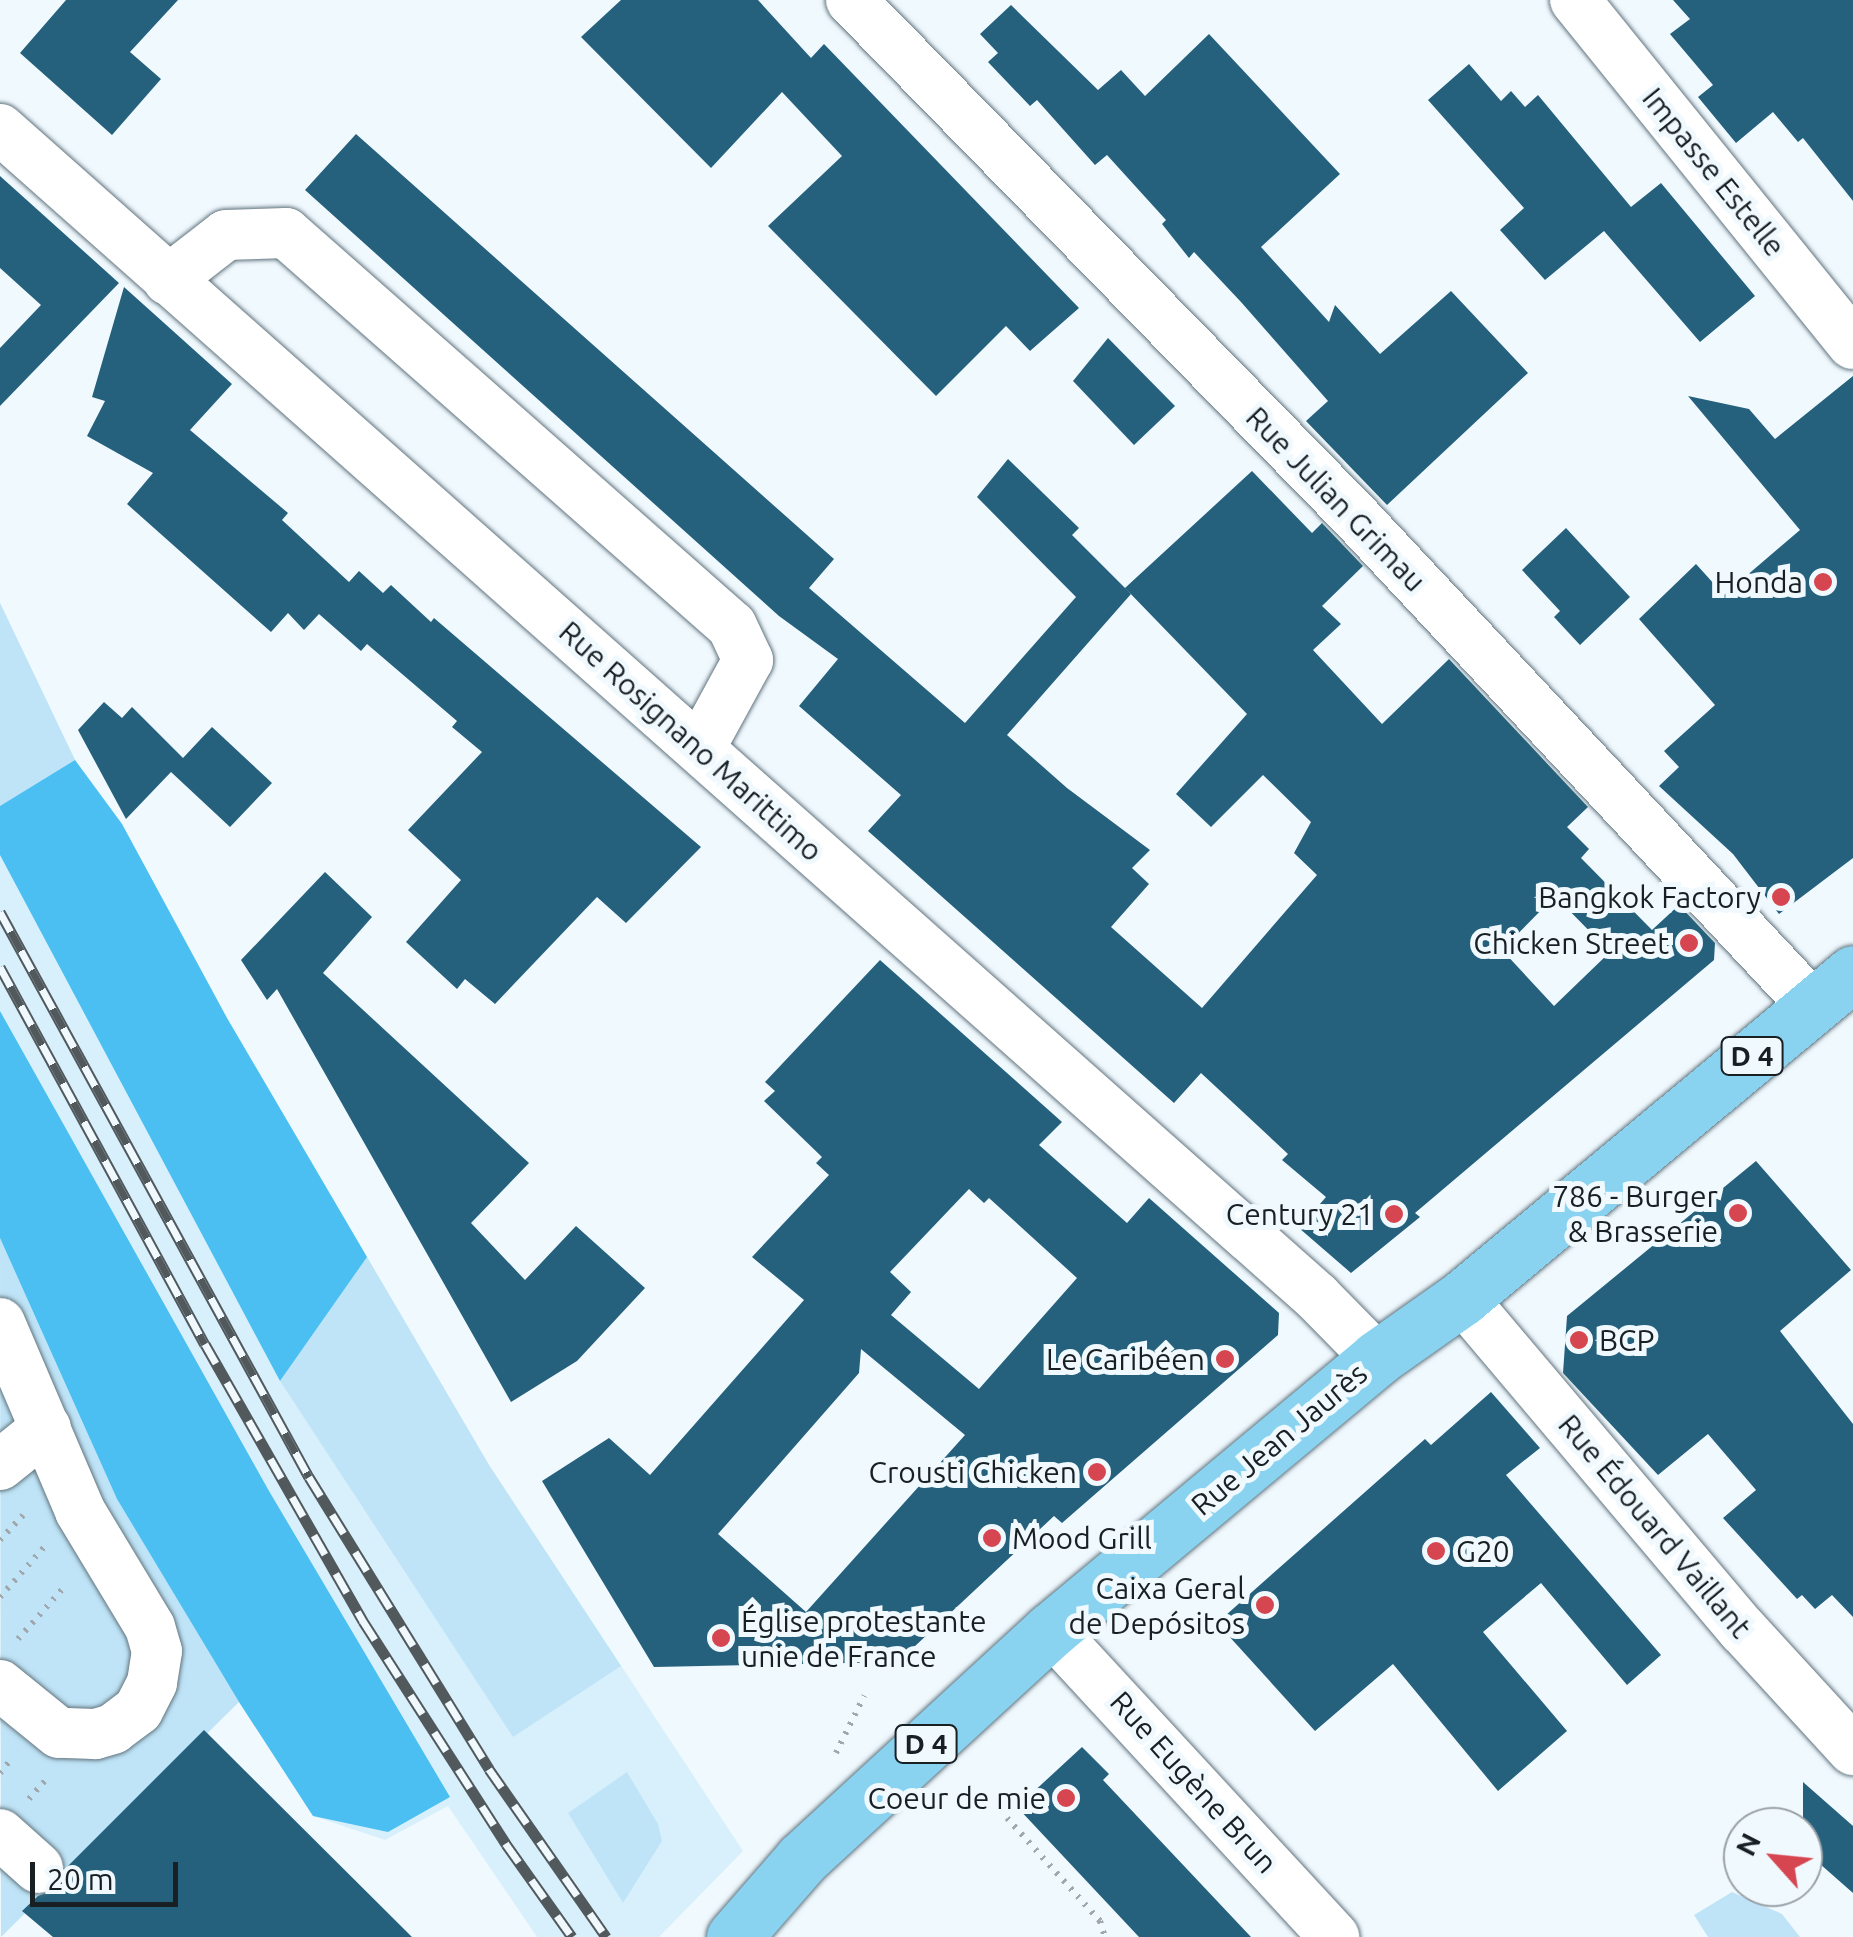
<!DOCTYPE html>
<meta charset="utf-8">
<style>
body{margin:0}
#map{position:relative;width:1853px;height:1937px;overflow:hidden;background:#f0f9fe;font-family:Ubuntu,sans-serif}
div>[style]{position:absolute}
.built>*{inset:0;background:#d8f0fc}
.green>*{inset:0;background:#bfe4f7}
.forest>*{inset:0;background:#4bbff1}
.building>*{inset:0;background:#25617c}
.path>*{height:6px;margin-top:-3px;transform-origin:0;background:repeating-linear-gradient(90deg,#a0a8ad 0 2.5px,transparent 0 10.5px)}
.roads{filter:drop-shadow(0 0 2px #61747e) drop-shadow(0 0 2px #61747e)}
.minor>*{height:50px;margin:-25px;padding:0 25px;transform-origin:25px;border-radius:25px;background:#fff}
.major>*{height:55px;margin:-27.5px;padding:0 27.5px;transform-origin:27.5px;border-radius:27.5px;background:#89d3f1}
.rail>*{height:11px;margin-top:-5.5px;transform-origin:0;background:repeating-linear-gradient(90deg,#f0f9fe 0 22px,#51595d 0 44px);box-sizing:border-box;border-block:2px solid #51595d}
.dots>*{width:28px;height:28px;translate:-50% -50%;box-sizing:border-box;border:5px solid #f0f9fe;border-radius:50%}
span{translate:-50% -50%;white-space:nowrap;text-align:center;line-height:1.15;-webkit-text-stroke:10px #f0f9fe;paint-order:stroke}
.shield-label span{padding:2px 8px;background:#f0f9fe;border:2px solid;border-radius:8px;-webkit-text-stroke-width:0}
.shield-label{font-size:28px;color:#182024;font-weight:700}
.street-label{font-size:30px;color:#182024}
.poi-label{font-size:30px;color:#182024}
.right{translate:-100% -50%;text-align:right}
.left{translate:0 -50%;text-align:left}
.north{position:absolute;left:1723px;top:1807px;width:100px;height:100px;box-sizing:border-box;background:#f0f9fe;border:2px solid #9aa2a7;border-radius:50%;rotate:297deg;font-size:28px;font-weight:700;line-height:40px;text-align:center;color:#182024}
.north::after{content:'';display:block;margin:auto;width:35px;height:45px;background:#d64651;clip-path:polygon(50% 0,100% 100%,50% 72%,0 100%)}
.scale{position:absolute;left:30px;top:1862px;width:148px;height:45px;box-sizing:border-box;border:5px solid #182024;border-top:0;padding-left:12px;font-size:30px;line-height:35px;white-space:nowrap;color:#182024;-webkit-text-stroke:8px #f0f9fe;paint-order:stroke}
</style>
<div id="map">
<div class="built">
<div style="clip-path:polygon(0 603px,75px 760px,122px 824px,227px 1018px,489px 1465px,743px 1851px,659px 1937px,537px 1937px,448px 1806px,385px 1840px,313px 1816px,239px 1702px,117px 1499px,0 1238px)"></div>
</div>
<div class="green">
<div style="clip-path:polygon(0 603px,75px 760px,0 806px)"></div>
<div style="clip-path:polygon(0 1238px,117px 1499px,239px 1702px,1px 1937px)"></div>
<div style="clip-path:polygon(367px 1257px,489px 1465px,621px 1666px,513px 1737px,280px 1381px)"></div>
<div style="clip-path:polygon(627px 1772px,658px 1824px,662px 1841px,623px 1903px,568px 1813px)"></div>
<div style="clip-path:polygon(1732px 1892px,1782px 1914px,1800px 1937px,1708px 1937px,1694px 1915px)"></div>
</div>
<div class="forest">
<div style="clip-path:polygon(75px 760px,122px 824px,227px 1018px,367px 1257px,280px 1381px,0 855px,0 806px)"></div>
<div style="clip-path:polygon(0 1011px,269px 1491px,450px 1797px,388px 1832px,313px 1816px,239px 1702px,117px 1499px,0 1238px)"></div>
</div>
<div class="building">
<div style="clip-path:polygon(66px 0,178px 0,130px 52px,161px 79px,112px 135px,20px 53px)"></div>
<div style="clip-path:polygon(621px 0,758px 0,811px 58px,824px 44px,1079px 308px,1030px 351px,1006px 326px,936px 396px,768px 226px,842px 156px,782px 92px,711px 168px,581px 37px)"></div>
<div style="clip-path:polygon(1673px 0,1853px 0,1853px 201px,1803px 138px,1798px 142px,1773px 112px,1736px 143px,1698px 97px,1713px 85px,1670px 34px,1690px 19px)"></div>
<div style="clip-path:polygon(1011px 5px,1098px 90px,1121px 70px,1145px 96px,1209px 34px,1340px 174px,1261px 247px,1329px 322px,1335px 305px,1380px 354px,1451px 291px,1528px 373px,1387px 505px,1306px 421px,1328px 401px,1241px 302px,1194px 252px,1189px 258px,1162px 224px,1166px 220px,1107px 155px,1095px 165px,1037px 100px,1030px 106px,988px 62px,998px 53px,980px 34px)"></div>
<div style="clip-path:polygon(1469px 64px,1501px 101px,1511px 91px,1525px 107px,1538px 95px,1631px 207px,1661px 183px,1755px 296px,1700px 342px,1604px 231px,1545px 280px,1500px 230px,1524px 208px,1428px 100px)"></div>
<div style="clip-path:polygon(evenodd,356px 134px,834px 559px,809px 588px,965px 723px,1076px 597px,977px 497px,1008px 459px,1079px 528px,1072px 535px,1131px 594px,1007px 735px,1067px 788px,1150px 850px,1132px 868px,1149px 884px,1111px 927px,1202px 1008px,1317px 875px,1294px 853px,1311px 822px,1263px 775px,1211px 827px,1176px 794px,1247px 714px,1125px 588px,1252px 471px,1312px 533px,1322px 523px,1363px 566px,1322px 606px,1341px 624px,1313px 650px,1382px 724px,1449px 659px,1588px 807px,1567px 827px,1589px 849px,1581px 858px,1652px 930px,1679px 905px,1715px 943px,1714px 960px,1415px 1213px,1420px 1217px,1351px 1273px,1299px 1228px,1326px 1197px,1282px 1160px,1288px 1154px,1201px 1073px,1174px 1103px,868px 831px,901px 795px,799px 706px,838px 659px,779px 616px,305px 190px,356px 134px,1555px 896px,1610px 952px,1554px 1006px,1502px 950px,1555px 896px)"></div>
<div style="clip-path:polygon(0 176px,119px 283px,0 406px,0 348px,41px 305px,0 268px)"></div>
<div style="clip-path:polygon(124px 287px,232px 384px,190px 430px,288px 513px,282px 520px,349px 582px,359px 571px,383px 593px,391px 585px,431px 622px,434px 618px,701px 847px,626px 923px,597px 897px,495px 1004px,465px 979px,457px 989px,406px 942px,461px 880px,408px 830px,482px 752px,452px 727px,457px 721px,367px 644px,361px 651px,319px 614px,304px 630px,288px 613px,271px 632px,127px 504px,153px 473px,87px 436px,105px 401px,92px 397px)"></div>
<div style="clip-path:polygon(1108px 338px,1175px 406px,1134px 445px,1073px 381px)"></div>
<div style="clip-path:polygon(1853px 376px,1853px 858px,1779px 914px,1733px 854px,1659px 786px,1679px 767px,1664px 751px,1715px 705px,1639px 619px,1696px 564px,1724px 595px,1800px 530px,1688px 396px,1749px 409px,1775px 439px)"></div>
<div style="clip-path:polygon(1566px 528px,1630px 597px,1580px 645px,1554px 617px,1560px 611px,1522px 570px)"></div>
<div style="clip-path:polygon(104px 702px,122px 718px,132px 707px,183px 758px,212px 727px,272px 783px,230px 827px,171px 772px,126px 819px,78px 730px)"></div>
<div style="clip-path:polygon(325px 872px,372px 917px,323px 973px,529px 1163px,471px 1223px,525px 1280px,576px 1226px,645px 1288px,577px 1361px,511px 1402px,277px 989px,267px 1000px,241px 960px)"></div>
<div style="clip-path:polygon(evenodd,880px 960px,1062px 1122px,1039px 1145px,1127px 1223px,1149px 1198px,1279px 1313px,1278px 1335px,1062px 1523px,1054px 1516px,898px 1662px,654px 1667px,542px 1481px,609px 1438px,650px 1475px,804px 1300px,752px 1257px,829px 1175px,816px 1163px,822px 1157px,764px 1101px,775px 1091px,765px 1082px,880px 960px,969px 1189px,984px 1203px,989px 1198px,1077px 1278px,979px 1389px,891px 1315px,911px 1292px,890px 1272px,969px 1189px,880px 960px,861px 1349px,965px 1435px,806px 1612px,718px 1534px,859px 1373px,861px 1349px)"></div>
<div style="clip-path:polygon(1756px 1161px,1851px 1270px,1780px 1331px,1853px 1424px,1853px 1617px,1832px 1595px,1815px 1609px,1802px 1595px,1797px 1599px,1723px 1518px,1756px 1490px,1708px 1434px,1658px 1475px,1563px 1373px,1567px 1316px)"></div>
<div style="clip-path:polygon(1491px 1392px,1540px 1448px,1506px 1475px,1661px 1655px,1627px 1685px,1541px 1583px,1483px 1632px,1567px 1731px,1498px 1791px,1393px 1664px,1315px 1731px,1217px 1623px,1425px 1439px,1431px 1445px)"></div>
<div style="clip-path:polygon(204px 1730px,412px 1937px,53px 1937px,22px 1911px,38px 1896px,59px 1888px,66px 1868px)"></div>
<div style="clip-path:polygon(1082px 1747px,1109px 1774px,1103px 1780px,1251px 1937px,1139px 1937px,1017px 1807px)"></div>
<div style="clip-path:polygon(1803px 1782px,1853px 1826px,1853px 1893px,1803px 1849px)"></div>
</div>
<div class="path">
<div style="left:0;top:1540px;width:34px;rotate:-47deg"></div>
<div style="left:0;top:1597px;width:69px;rotate:-48.5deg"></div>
<div style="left:18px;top:1639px;width:72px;rotate:-48.4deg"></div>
<div style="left:836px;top:1753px;width:64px;rotate:-63.8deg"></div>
<div style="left:0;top:1773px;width:19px;rotate:-51deg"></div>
<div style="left:29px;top:1799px;width:28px;rotate:-49deg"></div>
<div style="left:1007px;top:1818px;width:139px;rotate:47.9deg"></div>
<div style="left:1100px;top:1921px;width:17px;rotate:73deg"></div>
</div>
<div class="roads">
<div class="minor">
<div style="left:851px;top:0;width:720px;rotate:45.68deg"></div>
<div style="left:1354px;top:515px;width:672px;rotate:46.93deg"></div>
<div style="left:1575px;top:0;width:442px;rotate:51.1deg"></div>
<div style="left:0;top:129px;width:1760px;rotate:41.57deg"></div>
<div style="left:1317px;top:1297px;width:86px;rotate:45.5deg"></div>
<div style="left:168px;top:280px;width:73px;rotate:-37.8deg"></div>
<div style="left:226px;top:235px;width:60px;rotate:-1.9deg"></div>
<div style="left:286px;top:233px;width:594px;rotate:41.39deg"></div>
<div style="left:732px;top:626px;width:38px;rotate:65deg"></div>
<div style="left:748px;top:660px;width:100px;rotate:118.6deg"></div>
<div style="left:1462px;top:1298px;width:435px;rotate:49.8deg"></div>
<div style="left:1743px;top:1630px;width:163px;rotate:47.5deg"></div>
<div style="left:0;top:1323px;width:204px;rotate:66.9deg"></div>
<div style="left:80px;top:1511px;width:135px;rotate:58.9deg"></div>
<div style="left:150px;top:1627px;width:25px;rotate:74deg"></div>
<div style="left:157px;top:1651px;width:32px;rotate:99deg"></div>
<div style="left:152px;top:1683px;width:30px;rotate:117deg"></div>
<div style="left:138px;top:1710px;width:31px;rotate:143deg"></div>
<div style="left:113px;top:1729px;width:19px;rotate:164deg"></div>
<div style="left:95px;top:1734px;width:36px;rotate:-178deg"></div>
<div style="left:59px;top:1733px;width:76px;rotate:-140.9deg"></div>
<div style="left:0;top:1465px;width:59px;rotate:-38.8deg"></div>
<div style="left:1051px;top:1630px;width:418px;rotate:47.3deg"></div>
<div style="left:0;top:1834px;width:51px;rotate:41.8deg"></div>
</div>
<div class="major">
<div style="left:734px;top:1937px;width:103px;rotate:-48.9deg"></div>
<div style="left:802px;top:1859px;width:338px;rotate:-42.6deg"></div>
<div style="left:1051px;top:1630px;width:425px;rotate:-39.8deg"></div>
<div style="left:1377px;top:1358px;width:104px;rotate:-35.2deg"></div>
<div style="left:1462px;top:1298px;width:508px;rotate:-39.73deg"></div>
</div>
</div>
<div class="rail">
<div style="left:0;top:912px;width:644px;rotate:61.33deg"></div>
<div style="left:309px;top:1477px;width:343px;rotate:58.3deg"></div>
<div style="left:489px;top:1769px;width:205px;rotate:55.1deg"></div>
<div style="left:0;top:967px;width:429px;rotate:61.5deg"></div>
<div style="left:205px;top:1344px;width:319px;rotate:60.3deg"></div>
<div style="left:363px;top:1621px;width:265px;rotate:57.3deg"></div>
<div style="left:506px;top:1844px;width:114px;rotate:54.6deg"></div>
</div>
<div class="dots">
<div style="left:1823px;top:582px;background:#d64651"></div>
<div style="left:1781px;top:897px;background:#d64651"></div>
<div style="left:1689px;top:943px;background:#d64651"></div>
<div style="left:1738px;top:1213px;background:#d64651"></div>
<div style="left:1394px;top:1214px;background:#d64651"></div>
<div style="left:1579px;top:1340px;background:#d64651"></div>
<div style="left:1225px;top:1359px;background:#d64651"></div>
<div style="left:1097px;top:1472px;background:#d64651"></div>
<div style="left:992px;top:1538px;background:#d64651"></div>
<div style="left:1436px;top:1551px;background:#d64651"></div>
<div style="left:1265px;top:1605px;background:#d64651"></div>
<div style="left:721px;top:1638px;background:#d64651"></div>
<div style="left:1066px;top:1798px;background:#d64651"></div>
</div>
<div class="shield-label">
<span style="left:1752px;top:1056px">D 4</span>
<span style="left:926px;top:1744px">D 4</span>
</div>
<div class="street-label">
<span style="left:1714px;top:172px;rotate:51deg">Impasse Estelle</span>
<span style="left:1336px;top:499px;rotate:46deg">Rue Julian Grimau</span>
<span style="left:691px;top:741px;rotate:42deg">Rue Rosignano Marittimo</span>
<span style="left:1279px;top:1439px;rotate:-40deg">Rue Jean Jaurès</span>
<span style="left:1655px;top:1526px;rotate:50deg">Rue Édouard Vaillant</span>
<span style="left:1194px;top:1782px;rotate:48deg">Rue Eugène Brun</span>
</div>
<div class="poi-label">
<span class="right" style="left:1803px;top:582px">Honda</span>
<span class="right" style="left:1761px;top:897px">Bangkok Factory</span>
<span class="right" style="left:1669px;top:943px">Chicken Street</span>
<span class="right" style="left:1718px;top:1213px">786 - Burger<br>&amp; Brasserie</span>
<span class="right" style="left:1374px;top:1214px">Century 21</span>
<span class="left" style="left:1599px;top:1340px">BCP</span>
<span class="right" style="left:1205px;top:1359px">Le Caribéen</span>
<span class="right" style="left:1077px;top:1472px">Crousti Chicken</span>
<span class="left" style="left:1012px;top:1538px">Mood Grill</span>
<span class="left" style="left:1456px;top:1551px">G20</span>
<span class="right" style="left:1245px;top:1605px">Caixa Geral<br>de Depósitos</span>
<span class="left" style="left:741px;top:1638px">Église protestante<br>unie de France</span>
<span class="right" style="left:1046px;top:1798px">Coeur de mie</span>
</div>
<div class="north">N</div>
<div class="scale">20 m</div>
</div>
